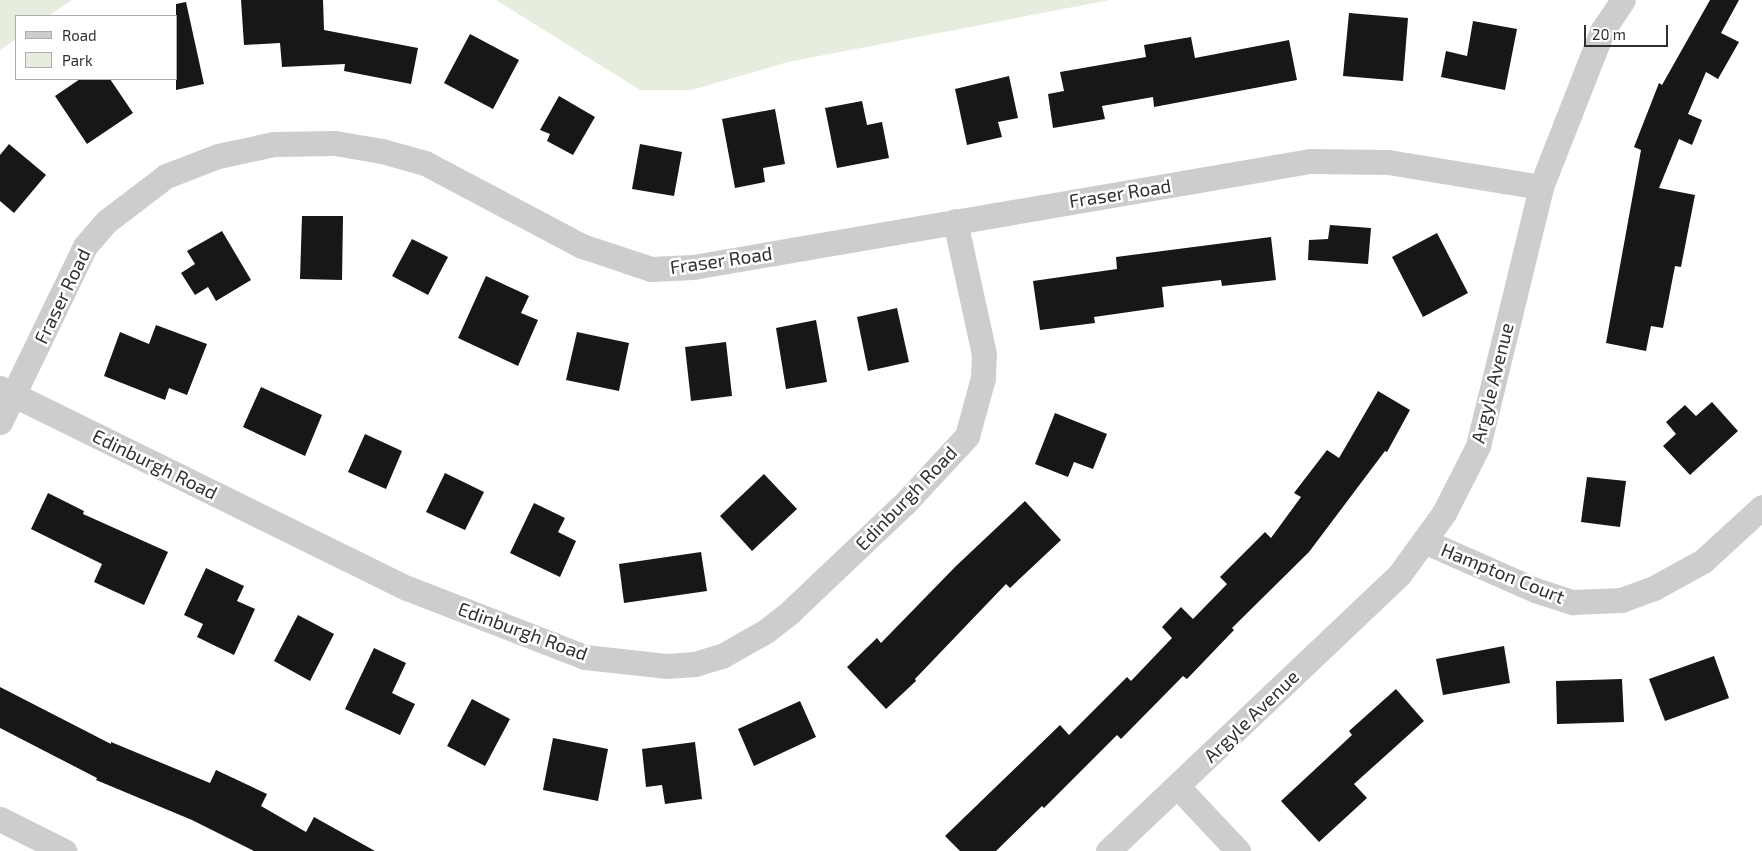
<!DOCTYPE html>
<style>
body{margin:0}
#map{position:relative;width:1762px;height:851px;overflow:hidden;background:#fff;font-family:"Exo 2",sans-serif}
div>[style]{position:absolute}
.green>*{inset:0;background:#e6edde}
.building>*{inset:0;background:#171717}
.minor>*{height:25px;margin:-12.5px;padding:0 12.5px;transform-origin:12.5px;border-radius:12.5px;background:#cdcdcd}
span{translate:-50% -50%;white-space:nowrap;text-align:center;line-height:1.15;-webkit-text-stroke:5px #fff;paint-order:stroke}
.street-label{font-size:19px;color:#303030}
.legend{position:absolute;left:15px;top:15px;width:162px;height:65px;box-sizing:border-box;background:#fff;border:1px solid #acacac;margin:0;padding:6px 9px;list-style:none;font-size:15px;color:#303030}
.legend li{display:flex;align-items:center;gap:10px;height:25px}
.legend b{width:25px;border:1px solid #acacac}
.scale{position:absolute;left:1584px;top:25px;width:84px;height:22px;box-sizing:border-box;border:2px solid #303030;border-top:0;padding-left:6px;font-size:15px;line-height:18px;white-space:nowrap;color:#303030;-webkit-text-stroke:4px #fff;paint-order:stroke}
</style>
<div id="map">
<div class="green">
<div style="clip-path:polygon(0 0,72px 0,48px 16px,16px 16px,16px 39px,0 50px)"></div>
<div style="clip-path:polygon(496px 0,1110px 0,788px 62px,692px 90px,640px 90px)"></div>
</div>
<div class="building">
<div style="clip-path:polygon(241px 0,323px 0,324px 30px,418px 48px,411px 84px,344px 71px,345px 64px,282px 67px,280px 43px,244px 45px)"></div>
<div style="clip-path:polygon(1710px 0,1739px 0,1721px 33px,1739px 42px,1718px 79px,1706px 72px,1688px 114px,1702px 120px,1692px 145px,1679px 139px,1659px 188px,1695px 195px,1681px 267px,1675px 266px,1663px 328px,1651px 326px,1646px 351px,1606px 343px,1641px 150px,1634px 147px,1659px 83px,1662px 85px)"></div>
<div style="clip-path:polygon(186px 2px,204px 84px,176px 90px,176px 4px)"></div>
<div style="clip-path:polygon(1349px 13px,1408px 18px,1403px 81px,1343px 76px)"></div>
<div style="clip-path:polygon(1473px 21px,1517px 29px,1505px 90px,1441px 77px,1446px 51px,1467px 56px)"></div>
<div style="clip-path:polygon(470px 34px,519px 60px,493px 109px,444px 83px)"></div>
<div style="clip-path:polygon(1191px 37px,1195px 58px,1289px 40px,1297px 80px,1154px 107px,1153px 97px,1102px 106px,1105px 119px,1053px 128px,1048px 94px,1064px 91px,1060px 72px,1146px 57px,1144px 45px)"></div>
<div style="clip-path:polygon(1009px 76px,1018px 118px,998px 122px,1002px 137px,967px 145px,955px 89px)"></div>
<div style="clip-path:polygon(80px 79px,110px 79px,133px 113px,87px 144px,55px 96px)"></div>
<div style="clip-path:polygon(559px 96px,595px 117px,573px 155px,547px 141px,550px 134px,540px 130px)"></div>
<div style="clip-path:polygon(862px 101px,867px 125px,882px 122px,889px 158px,837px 168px,825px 108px)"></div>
<div style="clip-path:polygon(775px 109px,785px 164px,763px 168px,765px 182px,735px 188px,722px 119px)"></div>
<div style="clip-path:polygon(9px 144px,46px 175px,14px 213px,0 201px,0 155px)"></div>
<div style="clip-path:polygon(640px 144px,682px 152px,674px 196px,632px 189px)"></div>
<div style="clip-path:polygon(302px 216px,343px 216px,342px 280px,300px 279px)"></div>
<div style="clip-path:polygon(1330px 225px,1371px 228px,1368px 264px,1308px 260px,1309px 240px,1328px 239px)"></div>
<div style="clip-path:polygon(222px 231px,251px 280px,216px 301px,208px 287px,195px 295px,181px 273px,195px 264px,187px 251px)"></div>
<div style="clip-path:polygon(1437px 233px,1468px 293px,1423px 317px,1392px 257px)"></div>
<div style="clip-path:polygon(1271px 237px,1276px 280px,1222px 286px,1221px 280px,1162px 287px,1164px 307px,1094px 317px,1095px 323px,1040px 330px,1033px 281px,1117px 269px,1116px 257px)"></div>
<div style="clip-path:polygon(412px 239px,448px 257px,428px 295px,392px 276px)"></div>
<div style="clip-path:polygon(486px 276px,529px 296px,521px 313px,538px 320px,518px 366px,458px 338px)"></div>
<div style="clip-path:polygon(897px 308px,909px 362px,868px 371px,857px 317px)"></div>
<div style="clip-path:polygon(816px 320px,827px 382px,786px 389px,776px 328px)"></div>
<div style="clip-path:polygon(156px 325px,207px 344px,187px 395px,169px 388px,165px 400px,104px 376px,120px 332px,149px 344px)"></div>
<div style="clip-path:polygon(577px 332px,629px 343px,619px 391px,566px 380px)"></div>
<div style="clip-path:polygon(726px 342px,732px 396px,691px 401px,685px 347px)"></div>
<div style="clip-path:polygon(261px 387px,322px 415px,305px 456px,243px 427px)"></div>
<div style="clip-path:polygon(1378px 391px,1410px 410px,1387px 452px,1385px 451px,1309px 552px,1232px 628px,1234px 630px,1187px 679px,1183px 676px,1121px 739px,1117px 735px,1044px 808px,1042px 806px,996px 851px,960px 851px,945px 836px,1060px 725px,1069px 735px,1127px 677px,1131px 681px,1172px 638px,1162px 627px,1181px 607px,1193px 619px,1227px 584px,1220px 577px,1265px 532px,1271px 538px,1301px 497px,1294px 493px,1327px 450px,1339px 458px)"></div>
<div style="clip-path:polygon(1712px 402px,1738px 431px,1690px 475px,1663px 446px,1676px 434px,1666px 422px,1685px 405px,1696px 416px)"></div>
<div style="clip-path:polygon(1055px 413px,1107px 434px,1093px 469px,1074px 462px,1068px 477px,1035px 464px)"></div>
<div style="clip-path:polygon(365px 434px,402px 451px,386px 489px,348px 472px)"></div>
<div style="clip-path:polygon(445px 473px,484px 492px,465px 530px,426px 512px)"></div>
<div style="clip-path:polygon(764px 474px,797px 509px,752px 551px,720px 516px)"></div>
<div style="clip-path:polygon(1587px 477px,1626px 481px,1620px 527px,1581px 522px)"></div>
<div style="clip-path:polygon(48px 493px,84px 511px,83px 514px,168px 552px,144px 605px,94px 582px,102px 564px,31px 529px)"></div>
<div style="clip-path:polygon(1025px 501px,1061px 540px,1010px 588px,1006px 584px,915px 679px,916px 681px,886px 709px,847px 667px,877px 638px,881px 643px,955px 567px)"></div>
<div style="clip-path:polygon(534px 503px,565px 518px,558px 532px,576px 541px,560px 577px,510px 553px)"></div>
<div style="clip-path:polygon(701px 552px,707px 591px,624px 603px,619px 564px)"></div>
<div style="clip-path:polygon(206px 568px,244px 586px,237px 601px,255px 609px,234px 655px,197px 637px,203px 624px,184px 615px)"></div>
<div style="clip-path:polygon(298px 615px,334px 634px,310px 681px,274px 661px)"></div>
<div style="clip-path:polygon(1504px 646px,1510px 683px,1443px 695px,1436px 659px)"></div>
<div style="clip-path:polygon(374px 648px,406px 663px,392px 693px,415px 704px,400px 735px,345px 709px)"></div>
<div style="clip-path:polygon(1714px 656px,1729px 698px,1665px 721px,1649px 679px)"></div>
<div style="clip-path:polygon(1622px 679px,1624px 722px,1557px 724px,1556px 681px)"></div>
<div style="clip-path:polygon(0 687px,111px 744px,111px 742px,210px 783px,216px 770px,267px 794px,261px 806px,306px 832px,314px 817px,375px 851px,254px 851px,192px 820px,96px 780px,97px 778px,0 728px)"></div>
<div style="clip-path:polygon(1396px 689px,1424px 721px,1354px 784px,1367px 798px,1319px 842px,1281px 801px,1352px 735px,1349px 731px)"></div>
<div style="clip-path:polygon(472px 699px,510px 719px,485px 766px,447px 746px)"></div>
<div style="clip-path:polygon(800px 701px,816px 737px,754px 766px,738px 729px)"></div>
<div style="clip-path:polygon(553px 738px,608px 749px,598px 801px,543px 790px)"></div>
<div style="clip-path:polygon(695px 742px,702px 799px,665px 804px,662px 785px,646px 787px,642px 749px)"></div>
</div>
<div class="minor">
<div style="left:0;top:388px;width:453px;rotate:26.2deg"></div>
<div style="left:407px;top:588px;width:191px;rotate:21.2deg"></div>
<div style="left:585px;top:657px;width:81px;rotate:6.3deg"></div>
<div style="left:666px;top:666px;width:29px;rotate:-4deg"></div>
<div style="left:695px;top:664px;width:28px;rotate:-17deg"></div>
<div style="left:722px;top:656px;width:51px;rotate:-29.6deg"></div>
<div style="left:766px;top:631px;width:31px;rotate:-38deg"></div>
<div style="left:790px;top:612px;width:158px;rotate:-43.5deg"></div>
<div style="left:905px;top:503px;width:91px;rotate:-47.2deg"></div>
<div style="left:967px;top:436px;width:60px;rotate:-74.6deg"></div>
<div style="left:983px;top:378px;width:24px;rotate:-88deg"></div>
<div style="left:984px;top:354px;width:136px;rotate:-102.3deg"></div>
<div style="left:0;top:422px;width:195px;rotate:-64.2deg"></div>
<div style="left:85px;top:246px;width:33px;rotate:-49deg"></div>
<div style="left:107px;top:221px;width:74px;rotate:-37.3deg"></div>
<div style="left:166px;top:176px;width:56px;rotate:-21deg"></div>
<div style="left:218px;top:156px;width:57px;rotate:-12.1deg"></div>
<div style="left:274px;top:144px;width:61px;rotate:-0.9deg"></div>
<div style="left:335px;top:143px;width:48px;rotate:9.7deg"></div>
<div style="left:382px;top:151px;width:45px;rotate:15.6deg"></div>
<div style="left:425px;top:163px;width:178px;rotate:27.9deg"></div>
<div style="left:582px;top:246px;width:73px;rotate:18.4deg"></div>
<div style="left:651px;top:269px;width:42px;rotate:-2.7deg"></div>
<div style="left:693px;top:267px;width:626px;rotate:-9.75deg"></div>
<div style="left:1310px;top:161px;width:78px;rotate:0.7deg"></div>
<div style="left:1388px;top:162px;width:155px;rotate:9.3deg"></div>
<div style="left:1424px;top:541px;width:121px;rotate:23.8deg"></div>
<div style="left:1535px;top:590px;width:40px;rotate:18deg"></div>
<div style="left:1573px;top:602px;width:48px;rotate:-2.4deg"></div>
<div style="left:1621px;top:600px;width:35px;rotate:-20deg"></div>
<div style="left:1654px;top:588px;width:56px;rotate:-28.9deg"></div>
<div style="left:1703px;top:561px;width:80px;rotate:-42.5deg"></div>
<div style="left:1177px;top:786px;width:89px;rotate:46.8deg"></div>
<div style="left:0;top:819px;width:72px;rotate:26.6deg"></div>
<div style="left:1108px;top:851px;width:401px;rotate:-43.5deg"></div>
<div style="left:1399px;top:575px;width:77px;rotate:-54deg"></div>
<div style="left:1444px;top:513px;width:75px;rotate:-63.1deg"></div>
<div style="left:1478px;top:446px;width:267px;rotate:-76.3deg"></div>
<div style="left:1541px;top:187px;width:168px;rotate:-68.6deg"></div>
<div style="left:1602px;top:31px;width:37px;rotate:-56deg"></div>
</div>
<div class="street-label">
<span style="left:1120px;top:193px;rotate:-9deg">Fraser Road</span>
<span style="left:721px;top:260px;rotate:-8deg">Fraser Road</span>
<span style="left:62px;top:296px;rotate:-64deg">Fraser Road</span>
<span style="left:1492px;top:383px;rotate:-76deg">Argyle Avenue</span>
<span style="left:155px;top:464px;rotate:26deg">Edinburgh Road</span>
<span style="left:906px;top:498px;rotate:-46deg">Edinburgh Road</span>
<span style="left:1503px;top:573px;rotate:22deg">Hampton Court</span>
<span style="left:523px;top:631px;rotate:20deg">Edinburgh Road</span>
<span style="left:1251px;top:716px;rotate:-44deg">Argyle Avenue</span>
</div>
<ul class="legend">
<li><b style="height:6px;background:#cdcdcd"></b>Road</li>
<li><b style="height:14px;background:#e6edde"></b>Park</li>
</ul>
<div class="scale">20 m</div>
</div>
